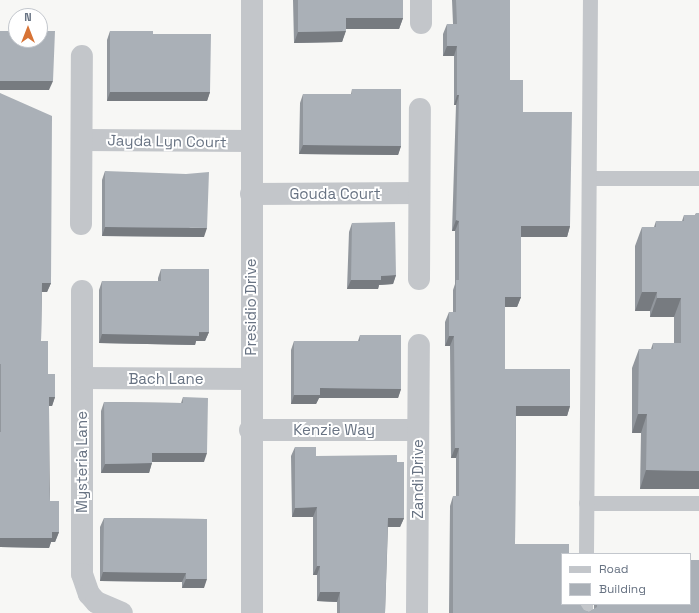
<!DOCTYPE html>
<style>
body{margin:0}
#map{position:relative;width:699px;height:613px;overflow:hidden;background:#f7f7f5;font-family:"Space Grotesk",sans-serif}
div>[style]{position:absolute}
.service>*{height:15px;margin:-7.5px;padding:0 7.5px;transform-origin:7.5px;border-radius:7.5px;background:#c3c6ca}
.minor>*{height:22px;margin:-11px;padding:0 11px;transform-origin:11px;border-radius:11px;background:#c3c6ca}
.wall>*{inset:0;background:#92979d}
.shaded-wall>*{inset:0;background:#777b80}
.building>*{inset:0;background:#aab0b7}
span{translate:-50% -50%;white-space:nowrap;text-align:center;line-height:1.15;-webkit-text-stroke:4px #fff;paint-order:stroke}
.street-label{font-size:15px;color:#687383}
.legend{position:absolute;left:561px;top:553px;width:130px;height:52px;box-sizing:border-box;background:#fff;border:1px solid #c3c7cd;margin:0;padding:5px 7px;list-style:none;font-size:12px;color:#687383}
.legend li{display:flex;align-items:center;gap:8px;height:20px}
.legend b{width:20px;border:1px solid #c3c7cd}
.north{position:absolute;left:8px;top:8px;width:40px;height:40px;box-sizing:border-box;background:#fff;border:1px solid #c3c7cd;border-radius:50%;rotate:0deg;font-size:11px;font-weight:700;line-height:16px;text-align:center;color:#687383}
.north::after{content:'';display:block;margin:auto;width:14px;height:18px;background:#d77335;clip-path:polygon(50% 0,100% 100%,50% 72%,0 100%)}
</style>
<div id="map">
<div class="service">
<div style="left:589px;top:178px;width:110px"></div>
<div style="left:586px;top:503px;width:113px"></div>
<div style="left:586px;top:554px;width:554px;rotate:-89.59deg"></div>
<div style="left:585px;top:613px;width:9px;rotate:-90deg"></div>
</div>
<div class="minor">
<div style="left:421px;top:23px;width:23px;rotate:-90deg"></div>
<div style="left:82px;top:140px;width:169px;rotate:0.3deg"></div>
<div style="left:251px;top:194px;width:168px;rotate:-0.3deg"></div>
<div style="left:81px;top:224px;width:168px;rotate:-89.7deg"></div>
<div style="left:419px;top:279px;width:170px;rotate:-89.7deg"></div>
<div style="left:82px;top:291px;width:283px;rotate:90deg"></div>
<div style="left:82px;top:574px;width:21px;rotate:71deg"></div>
<div style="left:89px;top:594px;width:11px;rotate:49deg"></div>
<div style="left:96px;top:602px;width:28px;rotate:23deg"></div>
<div style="left:82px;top:378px;width:168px;rotate:0.3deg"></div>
<div style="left:250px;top:430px;width:168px"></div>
<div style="left:252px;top:613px;width:613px;rotate:-90deg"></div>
<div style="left:417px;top:613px;width:268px;rotate:-89.6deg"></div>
</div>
<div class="wall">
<div style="clip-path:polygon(293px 0,403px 0,403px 18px,399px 29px,346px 29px,342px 42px,294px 43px)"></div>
<div style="clip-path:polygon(452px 0,516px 0,510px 0,510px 80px,570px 226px,567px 237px,521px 237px,521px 297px,517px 307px,505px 307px,505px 369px,570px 406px,567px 416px,516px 416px,515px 544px,562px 604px,589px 612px,594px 609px,594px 604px,690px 604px,699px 613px,449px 613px,450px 506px,453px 496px,456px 496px,456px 458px,451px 458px,450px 346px,445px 346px,445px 322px,449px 312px,453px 312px,453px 290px,455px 284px,455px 231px,452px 231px,456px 105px,454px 105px,454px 56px,443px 56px,443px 34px,447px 24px,453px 24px)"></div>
<div style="clip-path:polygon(110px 31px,153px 34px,210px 92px,207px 101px,107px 101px,107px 40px)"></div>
<div style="clip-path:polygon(352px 89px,401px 146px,398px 155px,299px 154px,300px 103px,303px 94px,351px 94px)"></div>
<div style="clip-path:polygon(0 93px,51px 283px,47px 292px,42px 292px,41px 341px,48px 374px,55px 397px,52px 406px,49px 406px,50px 501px,59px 532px,55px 542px,51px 542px,49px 548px,0 547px)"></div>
<div style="clip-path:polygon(105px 171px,204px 237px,102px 236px,102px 180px)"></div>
<div style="clip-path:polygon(696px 213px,699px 489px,640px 489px,641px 433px,632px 433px,632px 368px,639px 349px,651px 349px,653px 343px,674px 343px,674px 317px,650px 317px,650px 311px,635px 311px,635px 246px,642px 227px,654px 227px,656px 221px,682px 221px,684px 215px,695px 215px)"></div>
<div style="clip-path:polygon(352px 223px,396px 275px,393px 284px,379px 285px,378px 289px,347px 289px,349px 232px)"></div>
<div style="clip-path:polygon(161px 269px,209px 332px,205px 341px,196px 341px,195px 345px,99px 343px,99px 290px,102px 281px,158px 281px,158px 278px)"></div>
<div style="clip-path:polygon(360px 335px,401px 389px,398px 398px,319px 398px,316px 404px,291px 404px,291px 350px,294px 341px,358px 341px)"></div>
<div style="clip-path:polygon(183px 397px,204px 462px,152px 462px,149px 473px,101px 473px,101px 411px,104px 402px,181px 403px)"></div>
<div style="clip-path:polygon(295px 447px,316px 456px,397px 462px,404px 518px,400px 527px,388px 527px,385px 613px,337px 613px,337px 602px,317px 601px,317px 575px,313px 575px,313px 517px,292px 517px,291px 456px)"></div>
<div style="clip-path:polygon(104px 518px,207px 519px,204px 588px,182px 588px,182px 582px,100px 581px,100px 527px)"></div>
</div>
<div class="shaded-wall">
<div style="clip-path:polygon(346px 18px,403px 18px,399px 29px,342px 29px)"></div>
<div style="clip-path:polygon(346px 31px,342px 42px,294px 43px,298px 32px)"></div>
<div style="clip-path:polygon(447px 46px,457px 46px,454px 56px,443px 56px)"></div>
<div style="clip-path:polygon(0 81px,53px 81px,49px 90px,0 90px)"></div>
<div style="clip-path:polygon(110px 92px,210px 92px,207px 101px,107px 101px)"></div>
<div style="clip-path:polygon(457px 95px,459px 95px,456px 105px,454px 105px)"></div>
<div style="clip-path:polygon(303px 145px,401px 146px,398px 155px,299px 154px)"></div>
<div style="clip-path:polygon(456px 220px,459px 221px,455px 231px,452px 231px)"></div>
<div style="clip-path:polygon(521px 226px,570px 226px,567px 237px,517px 237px)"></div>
<div style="clip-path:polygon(105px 227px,207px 228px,204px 237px,102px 236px)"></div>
<div style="clip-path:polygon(396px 275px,393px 284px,379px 285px,378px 289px,347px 289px,351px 280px,381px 276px)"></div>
<div style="clip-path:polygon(42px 283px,51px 283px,47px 292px,39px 292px)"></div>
<div style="clip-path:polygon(642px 292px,657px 292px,650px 311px,635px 311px)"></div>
<div style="clip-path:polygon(505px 297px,521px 297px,517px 307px,501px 307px)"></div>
<div style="clip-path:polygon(657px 298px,681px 298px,674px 317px,650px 317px)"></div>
<div style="clip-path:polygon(209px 332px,205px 341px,196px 341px,195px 345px,99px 343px,102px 334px)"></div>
<div style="clip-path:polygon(449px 336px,454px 336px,450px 346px,445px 346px)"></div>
<div style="clip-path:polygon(320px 388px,401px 389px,398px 398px,319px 398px,316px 404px,291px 404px,294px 395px)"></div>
<div style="clip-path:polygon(49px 397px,55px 397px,52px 406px,46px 406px)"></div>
<div style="clip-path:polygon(516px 406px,570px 406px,567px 416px,512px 416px)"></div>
<div style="clip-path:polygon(638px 414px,647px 414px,641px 433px,632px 433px)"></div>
<div style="clip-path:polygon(455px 448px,459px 448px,456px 458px,451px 458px)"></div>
<div style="clip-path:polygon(152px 453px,207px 453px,204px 462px,149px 462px)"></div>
<div style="clip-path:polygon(152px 463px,149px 473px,101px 473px,105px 464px)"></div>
<div style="clip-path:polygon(646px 470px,699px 471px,699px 489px,640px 489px)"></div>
<div style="clip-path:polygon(317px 507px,313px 517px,292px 517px,295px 508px)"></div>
<div style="clip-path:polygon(388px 518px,404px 518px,400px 527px,385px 527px)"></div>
<div style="clip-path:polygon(52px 532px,59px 532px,55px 542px,51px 542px,49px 548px,0 547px,0 538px)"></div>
<div style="clip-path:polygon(317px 566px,320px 566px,317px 575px,313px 575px)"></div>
<div style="clip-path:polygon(103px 572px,186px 573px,182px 582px,100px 581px)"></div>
<div style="clip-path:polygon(186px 579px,207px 579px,204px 588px,182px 588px)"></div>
<div style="clip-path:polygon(320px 592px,340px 592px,337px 602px,317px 601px)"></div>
</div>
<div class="building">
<div style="clip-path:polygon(298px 0,403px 0,403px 18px,346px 18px,346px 31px,298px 32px)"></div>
<div style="clip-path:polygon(456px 0,510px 0,510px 80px,523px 80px,523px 112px,572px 112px,570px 226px,521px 226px,521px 297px,505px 297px,505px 369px,570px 369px,570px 406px,516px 406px,515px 544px,569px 544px,569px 554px,562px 554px,562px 604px,580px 604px,584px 610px,589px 612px,597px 607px,597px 604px,690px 604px,690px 560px,699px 560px,699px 613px,453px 613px,453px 496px,459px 496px,459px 448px,455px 448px,454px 336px,449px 336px,449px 312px,456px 312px,456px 280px,459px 280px,459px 221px,456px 220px,459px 95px,457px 95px,457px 46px,447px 46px,447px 24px,457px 24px)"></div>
<div style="clip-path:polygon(0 31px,16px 31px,16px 40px,40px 40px,40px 31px,55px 31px,53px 81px,0 81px)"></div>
<div style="clip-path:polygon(110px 31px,153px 31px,153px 34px,211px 34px,210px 92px,110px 92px)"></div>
<div style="clip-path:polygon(352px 89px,401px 89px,401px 146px,303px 145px,303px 94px,352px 94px)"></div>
<div style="clip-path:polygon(0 93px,52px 116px,51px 283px,42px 283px,41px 341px,48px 341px,48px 374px,55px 374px,55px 397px,49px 397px,49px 488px,50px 501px,59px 501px,59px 532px,52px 532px,52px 538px,0 538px,0 432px,1px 432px,1px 364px,0 364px)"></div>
<div style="clip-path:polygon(105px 171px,186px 174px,209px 172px,207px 228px,105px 227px)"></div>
<div style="clip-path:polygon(696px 213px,699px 213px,699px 471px,646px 470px,647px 414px,638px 414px,639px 349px,653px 349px,653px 343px,681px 343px,681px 298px,657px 298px,657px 292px,642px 292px,642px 227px,656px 227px,656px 221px,684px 221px,684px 215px,696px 215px)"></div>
<div style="clip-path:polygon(395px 222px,396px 275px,381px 276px,381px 280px,351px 280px,352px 223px)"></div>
<div style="clip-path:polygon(161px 269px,209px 269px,209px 332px,199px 332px,199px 336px,102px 334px,102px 281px,161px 281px)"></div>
<div style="clip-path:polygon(360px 335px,401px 335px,401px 389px,320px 388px,320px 395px,294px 395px,294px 341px,360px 341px)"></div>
<div style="clip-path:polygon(183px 397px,208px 398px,207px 453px,152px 453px,152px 463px,105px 464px,104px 402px,183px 403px)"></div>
<div style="clip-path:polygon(295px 447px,316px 447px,316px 456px,397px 455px,397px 462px,404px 462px,404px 518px,388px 518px,385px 613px,340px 613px,340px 592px,320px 592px,320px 566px,317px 566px,317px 507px,295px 508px)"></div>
<div style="clip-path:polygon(104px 518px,207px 519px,207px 579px,186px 579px,186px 573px,103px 572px)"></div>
</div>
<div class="street-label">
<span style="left:167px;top:141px;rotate:1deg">Jayda Lyn Court</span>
<span style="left:335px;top:194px">Gouda Court</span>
<span style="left:251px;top:307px;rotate:-90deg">Presidio Drive</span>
<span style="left:166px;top:379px">Bach Lane</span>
<span style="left:334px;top:430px">Kenzie Way</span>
<span style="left:82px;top:462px;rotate:-90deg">Mysteria Lane</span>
<span style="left:418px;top:479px;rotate:-90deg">Zandi Drive</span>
</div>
<ul class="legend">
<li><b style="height:5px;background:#c3c6ca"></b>Road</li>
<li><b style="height:11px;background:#aab0b7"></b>Building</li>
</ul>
<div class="north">N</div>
</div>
